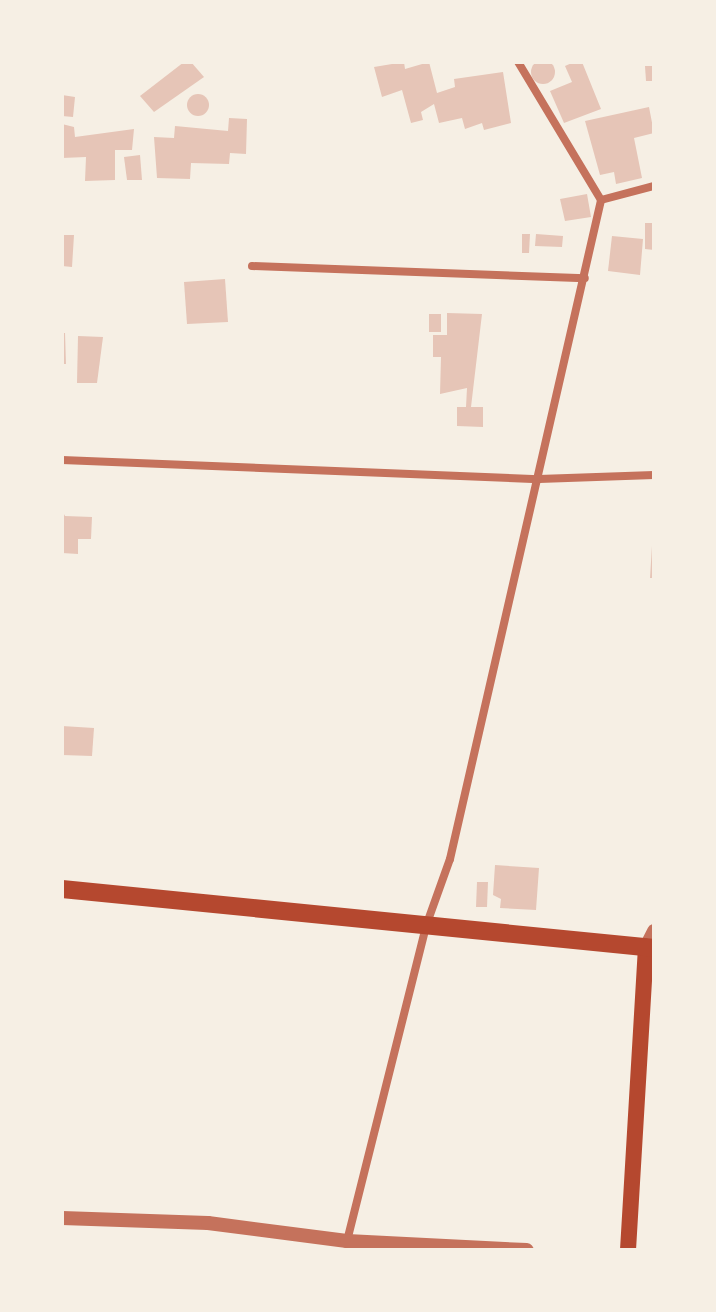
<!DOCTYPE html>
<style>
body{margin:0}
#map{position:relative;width:716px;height:1312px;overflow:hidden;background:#f6efe4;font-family:"Crimson Pro",serif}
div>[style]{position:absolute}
.building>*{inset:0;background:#e6c5b7}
.round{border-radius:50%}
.minor>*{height:8px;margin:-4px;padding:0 4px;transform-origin:4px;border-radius:4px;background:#c5725c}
.tertiary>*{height:14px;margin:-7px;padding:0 7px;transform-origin:7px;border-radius:7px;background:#c5725c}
.secondary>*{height:16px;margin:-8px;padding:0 8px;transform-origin:8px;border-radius:8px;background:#b5482f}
.primary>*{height:18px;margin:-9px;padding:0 9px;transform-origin:9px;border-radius:9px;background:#b5482f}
span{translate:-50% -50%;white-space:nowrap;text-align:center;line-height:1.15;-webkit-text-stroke:6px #f6efe4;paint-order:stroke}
.frame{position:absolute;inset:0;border:64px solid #f6efe4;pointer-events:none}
</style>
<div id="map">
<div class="building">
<div class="round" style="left:531px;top:60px;width:24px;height:24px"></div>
<div style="clip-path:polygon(184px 62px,191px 62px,204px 77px,154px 112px,140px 96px)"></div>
<div style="clip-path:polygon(404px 62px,405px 69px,429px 62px,437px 93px,455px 87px,454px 79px,503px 72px,511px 123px,484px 130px,482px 123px,465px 129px,462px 118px,439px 123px,434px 104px,421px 112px,423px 120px,411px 123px,402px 90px,382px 97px,374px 67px)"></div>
<div style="clip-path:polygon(574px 62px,582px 62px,601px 109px,564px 123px,550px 91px,572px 82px,565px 66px)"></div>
<div style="clip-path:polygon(645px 66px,654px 66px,654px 81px,646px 81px)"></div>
<div class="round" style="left:187px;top:94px;width:22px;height:22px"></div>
<div style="clip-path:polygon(62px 95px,75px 97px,73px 117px,62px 116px)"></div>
<div style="clip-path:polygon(649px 107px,654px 133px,634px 138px,642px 178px,616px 184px,614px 172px,600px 175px,585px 121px)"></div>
<div style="clip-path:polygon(229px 118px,247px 119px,246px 154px,230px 153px,229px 164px,191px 163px,190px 179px,157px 178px,154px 137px,174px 138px,175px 126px,228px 131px)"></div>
<div style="clip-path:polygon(62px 124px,74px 127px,75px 137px,134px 129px,132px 150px,115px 150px,115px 180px,85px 181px,86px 157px,62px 158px)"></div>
<div style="clip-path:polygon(140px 155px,142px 180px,127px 180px,124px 157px)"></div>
<div style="clip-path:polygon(587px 194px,591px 217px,565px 221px,560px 199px)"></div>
<div style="clip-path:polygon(645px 223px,654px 223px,654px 250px,645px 249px)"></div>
<div style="clip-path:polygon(522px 234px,530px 234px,529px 253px,522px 253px)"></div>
<div style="clip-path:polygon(536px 234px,563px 236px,562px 247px,535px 246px)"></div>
<div style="clip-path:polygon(62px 235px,74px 235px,72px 267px,62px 266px)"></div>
<div style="clip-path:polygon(612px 236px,643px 239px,640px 275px,608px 271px)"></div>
<div style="clip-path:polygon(225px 279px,228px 322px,187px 324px,184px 282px)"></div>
<div style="clip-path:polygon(447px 313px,482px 314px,471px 407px,483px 407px,483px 427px,457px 426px,457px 407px,466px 407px,467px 388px,440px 394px,441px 357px,433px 357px,433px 335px,447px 335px)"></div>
<div style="clip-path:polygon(429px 314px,441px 314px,441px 332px,429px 332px)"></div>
<div style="clip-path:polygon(62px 333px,65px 333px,66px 364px,62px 364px)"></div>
<div style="clip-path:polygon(78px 336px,103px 337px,97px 383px,77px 383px)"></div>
<div style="clip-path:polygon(62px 510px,65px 516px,92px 517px,91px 539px,78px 539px,78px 554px,62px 553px)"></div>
<div style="clip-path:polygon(652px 546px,654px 546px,654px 578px,650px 578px)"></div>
<div style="clip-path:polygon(62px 726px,94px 728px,92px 756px,62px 755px)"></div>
<div style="clip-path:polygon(495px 865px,539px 868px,536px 910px,500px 908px,501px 899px,493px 895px)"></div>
<div style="clip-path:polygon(477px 882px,488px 882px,487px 907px,476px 907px)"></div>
</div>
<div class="minor">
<div style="left:601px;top:200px;width:55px;rotate:-14.8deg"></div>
<div style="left:252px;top:266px;width:333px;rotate:2.1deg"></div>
<div style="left:62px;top:460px;width:477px;rotate:2.3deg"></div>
<div style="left:539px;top:479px;width:115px;rotate:-2deg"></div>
<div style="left:347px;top:1241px;width:325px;rotate:-75.9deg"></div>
<div style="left:426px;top:926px;width:71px;rotate:-70.3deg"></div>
<div style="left:450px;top:859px;width:676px;rotate:-77.09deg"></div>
<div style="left:601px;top:200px;width:161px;rotate:-121deg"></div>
</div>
<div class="tertiary">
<div style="left:646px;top:947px;width:18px;rotate:-63deg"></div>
<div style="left:62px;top:1218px;width:146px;rotate:2deg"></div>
<div style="left:208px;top:1223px;width:140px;rotate:7.4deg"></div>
<div style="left:347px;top:1241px;width:180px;rotate:2.9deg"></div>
</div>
<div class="secondary">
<div style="left:628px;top:1250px;width:304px;rotate:-86.6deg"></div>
</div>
<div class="primary">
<div style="left:62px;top:889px;width:595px;rotate:5.69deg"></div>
</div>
<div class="frame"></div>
</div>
